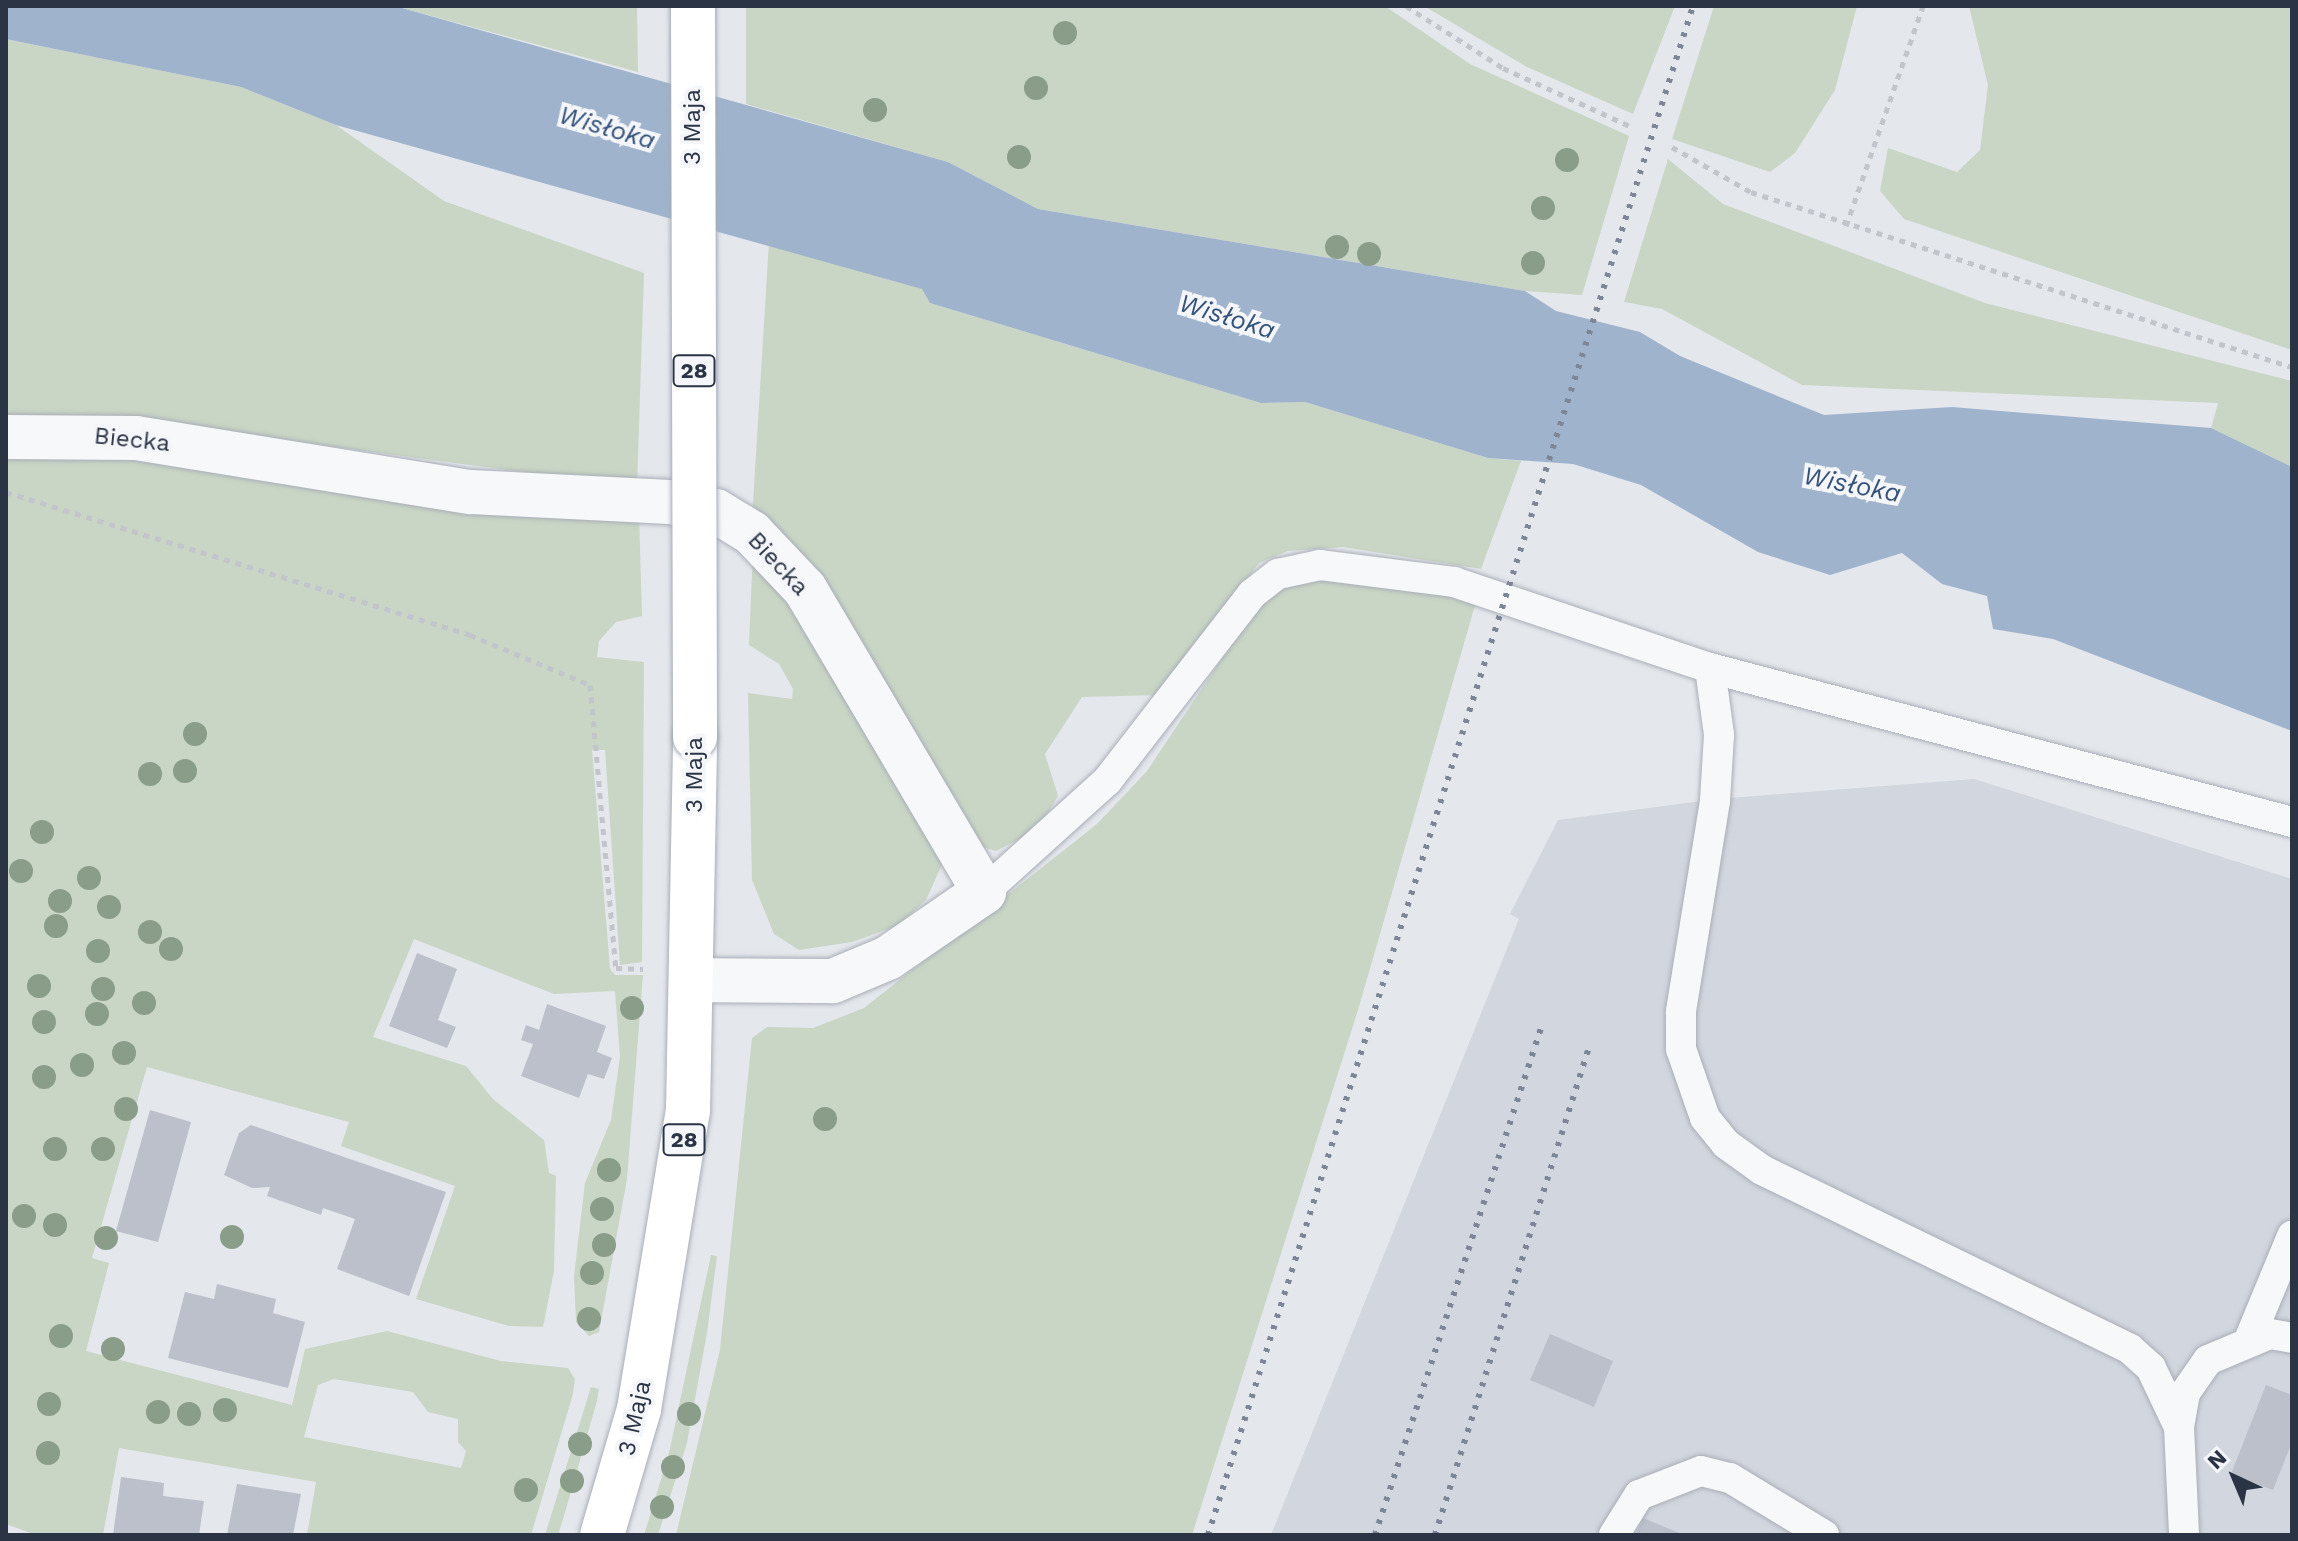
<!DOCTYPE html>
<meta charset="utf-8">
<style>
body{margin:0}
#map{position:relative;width:2298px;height:1541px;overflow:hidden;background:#e4e7ec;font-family:"Work Sans",sans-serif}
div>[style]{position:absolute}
.built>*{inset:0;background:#d2d6de}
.green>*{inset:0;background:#c9d6c5}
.water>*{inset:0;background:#9fb4cc}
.building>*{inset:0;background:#bbc0ca}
.path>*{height:5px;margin-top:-2.5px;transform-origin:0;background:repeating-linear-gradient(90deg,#c2c5cb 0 6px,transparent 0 12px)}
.roads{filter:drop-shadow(0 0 2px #a9aeb7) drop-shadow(0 0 2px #a9aeb7)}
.lane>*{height:30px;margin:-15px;padding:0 15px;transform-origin:15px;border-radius:15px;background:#f7f8fa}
.street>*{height:44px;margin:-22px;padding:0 22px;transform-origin:22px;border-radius:22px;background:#f7f8fa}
.primary>*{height:44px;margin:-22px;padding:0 22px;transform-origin:22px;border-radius:22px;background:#fff}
.rail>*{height:6px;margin-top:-3px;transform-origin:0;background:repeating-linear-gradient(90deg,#7d8696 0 4px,transparent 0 12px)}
.bridges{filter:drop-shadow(0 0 2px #a3abb8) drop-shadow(0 0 2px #a3abb8)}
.primary-bridge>*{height:44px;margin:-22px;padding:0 22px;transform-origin:22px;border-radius:22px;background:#fff}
.trees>*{width:24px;height:24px;margin:-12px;border-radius:50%;background:#899d89}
span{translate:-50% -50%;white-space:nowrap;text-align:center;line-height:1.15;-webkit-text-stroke:8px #f4f6f9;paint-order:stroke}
.shield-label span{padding:2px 6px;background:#f4f6f9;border:2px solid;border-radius:6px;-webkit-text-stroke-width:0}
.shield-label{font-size:22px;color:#2b3445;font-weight:700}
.street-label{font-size:24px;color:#2b3445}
.water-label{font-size:26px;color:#34527a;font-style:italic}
.frame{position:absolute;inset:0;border:8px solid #2b3445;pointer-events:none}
.north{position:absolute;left:2194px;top:1437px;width:80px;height:80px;-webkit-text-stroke:6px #f4f6f9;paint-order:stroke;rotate:316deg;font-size:22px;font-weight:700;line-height:32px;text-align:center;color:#2b3445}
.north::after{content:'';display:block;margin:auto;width:28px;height:36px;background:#2b3445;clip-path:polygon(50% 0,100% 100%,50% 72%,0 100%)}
</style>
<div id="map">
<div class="built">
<div style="clip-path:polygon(1974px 779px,2292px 879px,2292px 1535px,1271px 1535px,1519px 919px,1510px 914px,1558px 820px,1717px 799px)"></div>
</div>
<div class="green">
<div style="clip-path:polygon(395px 6px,637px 6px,638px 72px)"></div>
<div style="clip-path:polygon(746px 6px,1385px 6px,1470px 64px,1629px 136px,1582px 295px,1525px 291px,1038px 209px,948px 162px,746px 104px)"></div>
<div style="clip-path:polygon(1424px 6px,1675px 6px,1633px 114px,1527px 67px)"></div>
<div style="clip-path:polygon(1714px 6px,1857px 6px,1835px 90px,1795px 153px,1770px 172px,1672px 139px)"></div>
<div style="clip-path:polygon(1969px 6px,2292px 6px,2292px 350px,1904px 219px,1880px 191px,1888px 148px,1957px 172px,1980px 150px,1988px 85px)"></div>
<div style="clip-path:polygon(6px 39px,241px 87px,336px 125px,444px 201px,644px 273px,637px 487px,153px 423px,6px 421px)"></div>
<div style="clip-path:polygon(1668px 159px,1723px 204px,1985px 303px,2292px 381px,2292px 467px,2211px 428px,2218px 403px,1802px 385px,1662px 309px,1624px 302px)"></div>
<div style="clip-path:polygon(769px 242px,923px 289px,930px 303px,1261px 403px,1305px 402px,1488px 458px,1521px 461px,1481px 569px,1343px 547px,1288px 551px,1259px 563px,1159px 695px,1082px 697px,1045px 754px,1058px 796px,1038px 829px,996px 851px,966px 842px,752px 519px)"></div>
<div style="clip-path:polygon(evenodd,28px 448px,639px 514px,642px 616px,616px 622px,599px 641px,597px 657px,644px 662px,642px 962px,620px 965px,605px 750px,592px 750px,610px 969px,615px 975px,643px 975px,627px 1179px,599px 1332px,589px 1336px,576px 1322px,574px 1276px,585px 1183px,611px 1120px,620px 1057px,615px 991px,554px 994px,414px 939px,373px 1037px,466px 1066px,493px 1099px,544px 1140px,549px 1173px,556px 1176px,554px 1271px,543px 1327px,509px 1326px,416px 1299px,455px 1186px,341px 1146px,349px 1122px,147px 1067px,92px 1258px,109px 1263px,86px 1351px,292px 1405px,305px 1349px,387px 1331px,501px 1361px,568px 1368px,575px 1379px,573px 1394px,531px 1535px,307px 1535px,316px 1482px,119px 1448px,103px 1535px,36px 1535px,6px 1524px,6px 450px,28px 448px,334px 1379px,413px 1392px,428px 1412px,458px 1419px,458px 1442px,466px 1451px,461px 1468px,304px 1437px,318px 1385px,334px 1379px)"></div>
<div style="clip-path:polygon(753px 549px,784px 575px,944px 860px,926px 900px,899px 925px,852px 942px,799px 950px,774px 934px,752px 880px,748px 693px,792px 699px,793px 689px,779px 664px,749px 645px)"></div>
<div style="clip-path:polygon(1301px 580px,1383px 580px,1476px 602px,1358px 1010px,1192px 1535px,676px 1535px,720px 1350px,752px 1038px,767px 1027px,813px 1028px,864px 1008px,1097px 824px,1147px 771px,1263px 597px)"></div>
<div style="clip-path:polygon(711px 1255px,717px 1256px,707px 1333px,687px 1443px,658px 1535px,644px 1535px,669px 1453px)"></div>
<div style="clip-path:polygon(591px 1387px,599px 1389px,597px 1401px,566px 1509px,558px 1535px,545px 1535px)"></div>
</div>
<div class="water">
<div style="clip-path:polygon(6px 6px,395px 6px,948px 162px,1038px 209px,1525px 291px,1556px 311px,1640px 332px,1680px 356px,1824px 415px,1952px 407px,2211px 428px,2292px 467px,2292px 731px,2053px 639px,1993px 629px,1987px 596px,1942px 584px,1902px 553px,1830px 575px,1758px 552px,1641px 485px,1573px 464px,1488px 458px,1305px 402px,1261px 403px,930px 303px,922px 289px,336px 125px,241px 87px,6px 39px)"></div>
</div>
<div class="building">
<div style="clip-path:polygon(417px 953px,457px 969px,438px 1020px,456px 1027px,447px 1048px,389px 1026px)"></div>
<div style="clip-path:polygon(547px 1004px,606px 1026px,597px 1052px,612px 1058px,604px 1079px,588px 1074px,579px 1098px,521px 1076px,533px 1044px,521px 1040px,526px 1025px,539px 1030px)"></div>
<div style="clip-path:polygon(150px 1110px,191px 1122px,158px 1242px,116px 1231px)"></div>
<div style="clip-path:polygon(251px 1125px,446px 1192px,409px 1296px,337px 1269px,355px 1219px,323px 1208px,321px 1215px,267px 1196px,270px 1187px,252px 1188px,224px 1175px,239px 1133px)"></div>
<div style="clip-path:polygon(217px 1284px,276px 1299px,273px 1313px,305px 1322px,288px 1388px,168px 1358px,185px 1292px,214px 1299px)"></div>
<div style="clip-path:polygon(1550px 1334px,1613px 1361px,1594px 1407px,1530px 1380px)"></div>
<div style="clip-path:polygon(2266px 1385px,2292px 1395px,2292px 1442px,2273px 1490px,2231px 1474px)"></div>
<div style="clip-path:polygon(121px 1477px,164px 1483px,163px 1496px,204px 1501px,199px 1535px,113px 1535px)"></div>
<div style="clip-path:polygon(237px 1484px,301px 1494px,293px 1535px,227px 1535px)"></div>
<div style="clip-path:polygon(1643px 1518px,1684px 1535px,1636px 1535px)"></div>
</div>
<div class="path">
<div style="left:1406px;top:6px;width:115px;rotate:32.6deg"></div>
<div style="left:1503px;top:68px;width:142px;rotate:24.6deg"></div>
<div style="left:1672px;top:147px;width:91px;rotate:29.7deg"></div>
<div style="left:1751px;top:192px;width:569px;rotate:17.93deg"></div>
<div style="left:1846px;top:226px;width:233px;rotate:-70.7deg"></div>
<div style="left:6px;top:492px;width:486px;rotate:17.1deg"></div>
<div style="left:470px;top:635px;width:130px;rotate:22.6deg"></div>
<div style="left:590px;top:685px;width:284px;rotate:84.8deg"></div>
<div style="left:616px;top:968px;width:27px;rotate:2deg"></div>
</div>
<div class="roads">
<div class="lane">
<div style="left:1710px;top:668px;width:68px;rotate:82.3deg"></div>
<div style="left:1719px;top:735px;width:66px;rotate:93.5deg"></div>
<div style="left:1715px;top:801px;width:214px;rotate:99.2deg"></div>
<div style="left:1681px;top:1012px;width:37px;rotate:90deg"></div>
<div style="left:1681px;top:1049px;width:73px;rotate:70.8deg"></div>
<div style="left:1705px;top:1118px;width:33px;rotate:51deg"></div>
<div style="left:1726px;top:1144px;width:44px;rotate:35.8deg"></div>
<div style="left:1762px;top:1170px;width:409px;rotate:25.9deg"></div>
<div style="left:2130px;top:1349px;width:28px;rotate:42deg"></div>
<div style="left:2151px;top:1368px;width:65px;rotate:64.6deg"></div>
<div style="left:2179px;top:1427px;width:108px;rotate:87.3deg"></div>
<div style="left:984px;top:892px;width:166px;rotate:-42.1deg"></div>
<div style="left:1107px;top:781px;width:237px;rotate:-52.2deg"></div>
<div style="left:1252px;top:594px;width:33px;rotate:-38deg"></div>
<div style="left:1278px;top:574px;width:43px;rotate:-12.1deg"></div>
<div style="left:1320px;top:565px;width:135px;rotate:7.2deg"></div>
<div style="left:1454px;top:582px;width:270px;rotate:18.6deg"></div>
<div style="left:1710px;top:668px;width:602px;rotate:14.82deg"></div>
<div style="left:2249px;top:1340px;width:113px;rotate:-67.5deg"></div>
<div style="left:2179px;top:1427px;width:35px;rotate:-80deg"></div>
<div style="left:2185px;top:1393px;width:40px;rotate:-55.1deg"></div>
<div style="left:2208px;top:1360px;width:67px;rotate:-22.8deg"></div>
<div style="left:2270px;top:1334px;width:22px;rotate:10deg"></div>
<div style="left:1614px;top:1535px;width:47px;rotate:-58deg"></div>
<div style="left:1639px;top:1495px;width:66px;rotate:-21.2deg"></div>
<div style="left:1701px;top:1471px;width:30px;rotate:14deg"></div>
<div style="left:1730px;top:1478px;width:110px;rotate:31.2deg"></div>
</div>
<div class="street">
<div style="left:6px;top:437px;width:130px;rotate:0.4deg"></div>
<div style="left:136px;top:438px;width:339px;rotate:9.2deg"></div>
<div style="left:471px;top:492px;width:199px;rotate:2.9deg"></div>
<div style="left:670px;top:502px;width:47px;rotate:11.1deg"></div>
<div style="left:716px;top:511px;width:42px;rotate:31.4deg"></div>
<div style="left:752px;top:533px;width:77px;rotate:46.6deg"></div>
<div style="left:805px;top:589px;width:352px;rotate:59.4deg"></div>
<div style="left:984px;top:892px;width:116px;rotate:145.5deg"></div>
<div style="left:888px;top:958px;width:60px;rotate:157.3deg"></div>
<div style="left:833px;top:981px;width:138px;rotate:-179.6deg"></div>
</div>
<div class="primary">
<div style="left:602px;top:1535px;width:131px;rotate:-73.6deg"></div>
<div style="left:639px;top:1409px;width:302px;rotate:-80.7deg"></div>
<div style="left:688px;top:1111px;width:374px;rotate:-88.9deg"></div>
</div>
</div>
<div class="rail">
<div style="left:1208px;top:1535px;width:1604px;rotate:-72.4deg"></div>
<div style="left:1375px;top:1535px;width:533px;rotate:-71.87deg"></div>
<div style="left:1435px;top:1535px;width:515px;rotate:-72.48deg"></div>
</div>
<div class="bridges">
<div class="primary-bridge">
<div style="left:693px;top:6px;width:731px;rotate:89.84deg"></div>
</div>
</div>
<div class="trees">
<div style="left:1065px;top:33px"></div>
<div style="left:1036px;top:88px"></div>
<div style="left:875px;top:110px"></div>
<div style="left:1019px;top:157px"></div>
<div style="left:1567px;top:160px"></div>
<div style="left:1543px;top:208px"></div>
<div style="left:1337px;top:247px"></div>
<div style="left:1369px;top:254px"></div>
<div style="left:1533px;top:263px"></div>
<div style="left:195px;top:734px"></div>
<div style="left:185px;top:771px"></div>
<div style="left:150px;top:774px"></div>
<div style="left:42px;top:832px"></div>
<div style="left:21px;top:871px"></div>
<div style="left:89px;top:878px"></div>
<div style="left:60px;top:901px"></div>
<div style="left:109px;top:907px"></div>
<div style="left:56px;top:926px"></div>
<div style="left:150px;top:932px"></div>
<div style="left:171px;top:949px"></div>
<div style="left:98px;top:951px"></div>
<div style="left:39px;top:986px"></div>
<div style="left:103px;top:989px"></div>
<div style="left:144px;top:1003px"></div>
<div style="left:632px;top:1008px"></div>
<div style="left:97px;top:1014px"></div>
<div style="left:44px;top:1022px"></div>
<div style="left:124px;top:1053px"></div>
<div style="left:82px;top:1065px"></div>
<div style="left:44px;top:1077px"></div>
<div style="left:126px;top:1109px"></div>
<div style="left:825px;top:1119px"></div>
<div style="left:55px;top:1149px"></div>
<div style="left:103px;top:1149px"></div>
<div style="left:609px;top:1170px"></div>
<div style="left:602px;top:1209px"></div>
<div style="left:24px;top:1216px"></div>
<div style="left:55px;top:1225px"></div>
<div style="left:232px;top:1237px"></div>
<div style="left:106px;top:1238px"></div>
<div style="left:604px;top:1245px"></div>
<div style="left:592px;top:1273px"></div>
<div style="left:589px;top:1319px"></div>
<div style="left:61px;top:1336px"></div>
<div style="left:113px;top:1349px"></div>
<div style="left:49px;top:1404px"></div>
<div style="left:225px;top:1410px"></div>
<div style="left:158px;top:1412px"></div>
<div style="left:189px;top:1414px"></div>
<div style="left:689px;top:1414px"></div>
<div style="left:580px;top:1444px"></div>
<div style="left:48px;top:1453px"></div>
<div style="left:673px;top:1467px"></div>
<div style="left:572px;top:1481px"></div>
<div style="left:526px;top:1490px"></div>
<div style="left:662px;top:1507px"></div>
</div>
<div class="shield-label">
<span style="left:694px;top:371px">28</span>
<span style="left:684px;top:1140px">28</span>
</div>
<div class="street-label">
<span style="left:693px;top:127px;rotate:-90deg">3 Maja</span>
<span style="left:132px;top:440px;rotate:6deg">Biecka</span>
<span style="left:778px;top:564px;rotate:47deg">Biecka</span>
<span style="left:695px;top:775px;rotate:-90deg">3 Maja</span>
<span style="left:635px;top:1418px;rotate:-77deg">3 Maja</span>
</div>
<div class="water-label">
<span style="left:607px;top:128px;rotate:16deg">Wisłoka</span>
<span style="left:1227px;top:317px;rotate:17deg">Wisłoka</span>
<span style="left:1852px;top:485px;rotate:11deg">Wisłoka</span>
</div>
<div class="frame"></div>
<div class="north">N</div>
</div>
